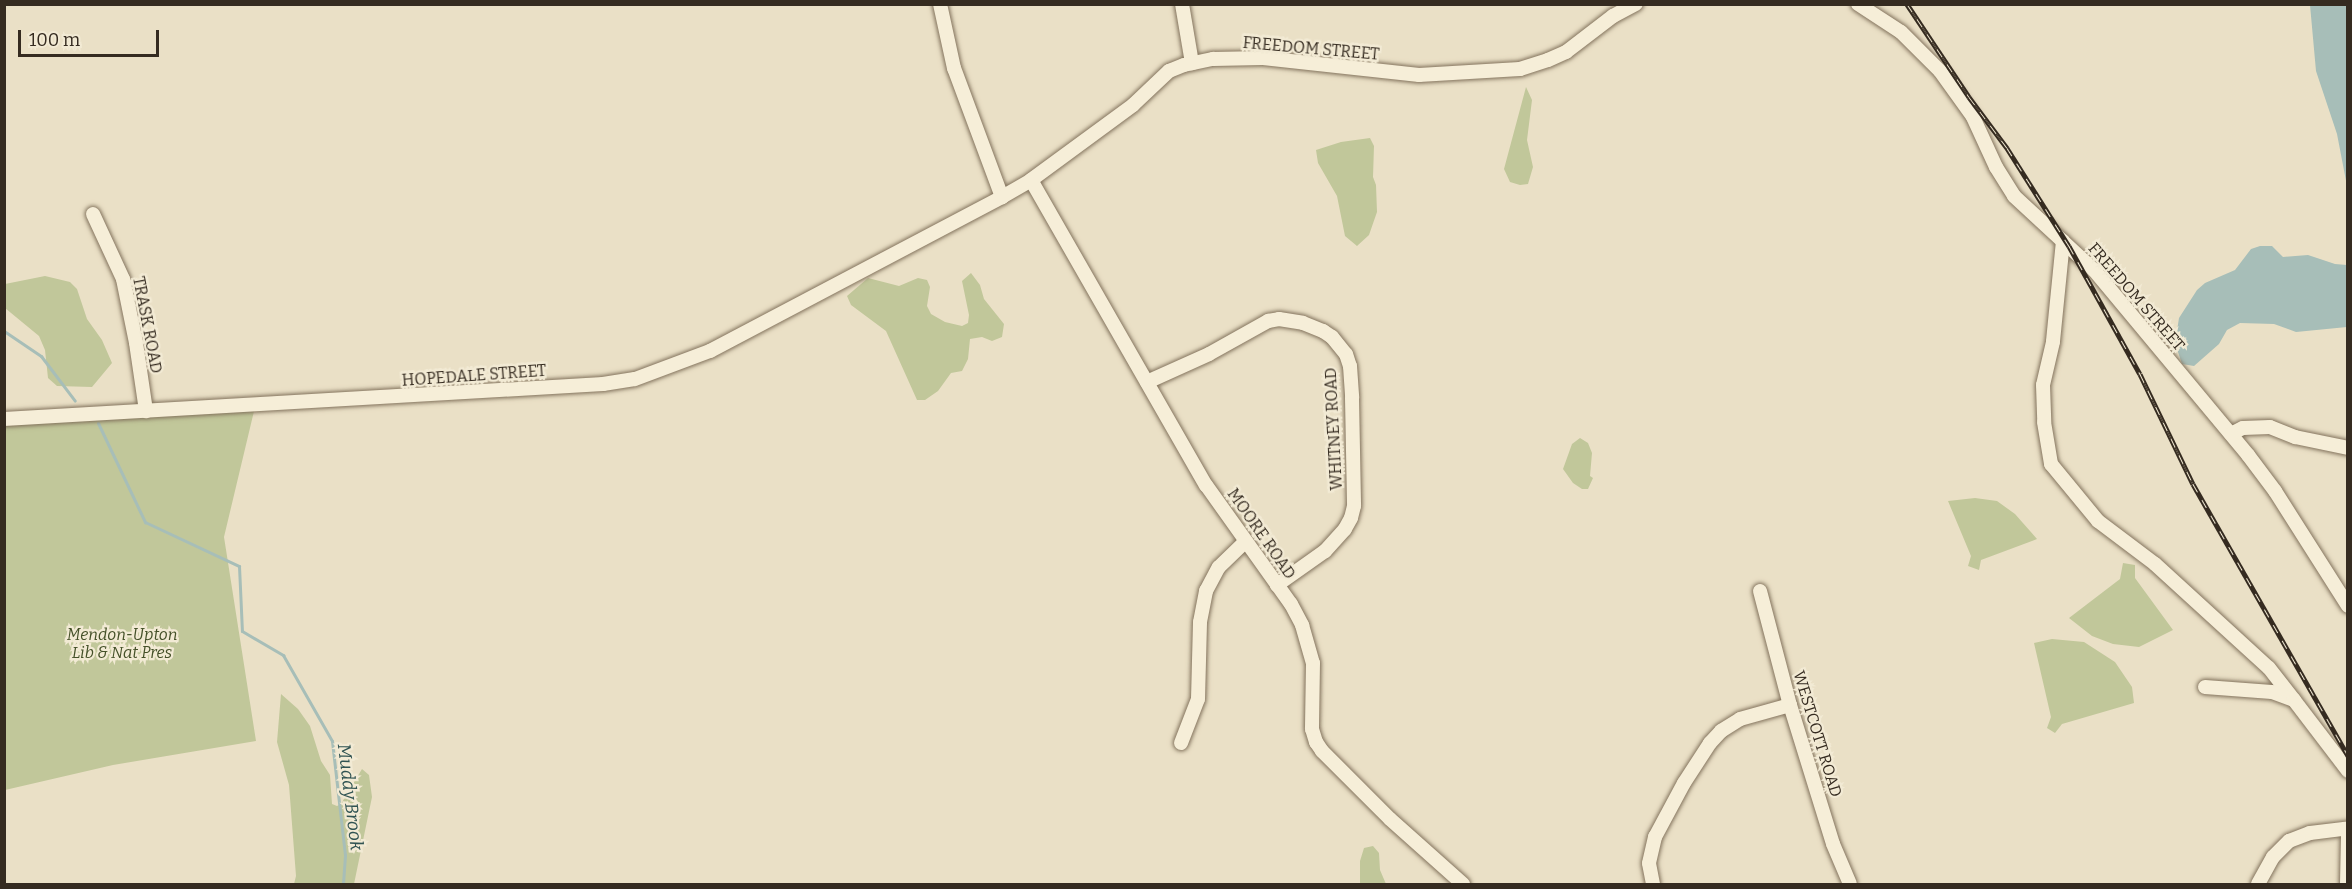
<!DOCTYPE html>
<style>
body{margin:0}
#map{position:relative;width:2352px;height:889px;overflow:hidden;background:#eae0c6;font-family:Bitter,serif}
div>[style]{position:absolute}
.green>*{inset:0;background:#c1c79a}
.water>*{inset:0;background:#a7beb8}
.stream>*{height:3px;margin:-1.5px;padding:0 1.5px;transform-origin:1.5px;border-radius:1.5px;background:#a7beb8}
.roads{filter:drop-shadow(0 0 2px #83735d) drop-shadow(0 0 2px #83735d)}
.minor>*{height:14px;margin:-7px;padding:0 7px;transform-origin:7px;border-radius:7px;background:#f6eed8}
.rail>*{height:5px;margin-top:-2.5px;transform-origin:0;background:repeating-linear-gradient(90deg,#f2ead4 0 9px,#352b20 0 18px);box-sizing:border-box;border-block:2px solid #352b20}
span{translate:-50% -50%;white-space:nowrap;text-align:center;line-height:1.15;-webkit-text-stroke:4.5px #f2ead4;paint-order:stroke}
.street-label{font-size:16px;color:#352b20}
.park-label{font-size:16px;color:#445028;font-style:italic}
.water-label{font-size:18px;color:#305352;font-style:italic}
.frame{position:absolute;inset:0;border:6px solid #352b20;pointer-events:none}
.scale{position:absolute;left:18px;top:30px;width:141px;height:27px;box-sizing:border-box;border:3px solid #352b20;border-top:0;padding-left:8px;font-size:18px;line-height:21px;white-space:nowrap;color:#352b20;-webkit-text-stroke:4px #f2ead4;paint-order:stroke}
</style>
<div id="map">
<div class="green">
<div style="clip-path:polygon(1526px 87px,1532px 100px,1527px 140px,1533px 167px,1528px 184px,1520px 185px,1510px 182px,1504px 169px)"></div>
<div style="clip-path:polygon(1370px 138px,1374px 146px,1373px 177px,1376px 185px,1377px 212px,1369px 235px,1357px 246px,1345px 236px,1337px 196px,1318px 163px,1316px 150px,1341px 142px)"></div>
<div style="clip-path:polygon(971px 273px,980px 285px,984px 299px,1004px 324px,1002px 337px,992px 341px,982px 337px,970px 339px,968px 359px,962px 371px,951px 373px,938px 391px,925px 400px,917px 400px,886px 331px,851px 305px,847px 296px,868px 278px,899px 286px,918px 278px,927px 280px,930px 287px,927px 306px,931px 314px,945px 322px,962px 326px,968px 323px,969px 315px,962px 281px)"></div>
<div style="clip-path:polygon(45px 276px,70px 282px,77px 289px,87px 319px,102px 340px,112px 363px,92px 387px,57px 386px,48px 378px,45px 350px,39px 336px,5px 308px,5px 284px)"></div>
<div style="clip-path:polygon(255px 407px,224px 537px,256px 741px,113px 765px,5px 790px,5px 423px)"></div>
<div style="clip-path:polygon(1580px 438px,1588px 443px,1592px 453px,1590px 476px,1593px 478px,1588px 489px,1582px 489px,1573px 483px,1563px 469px,1572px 444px)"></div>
<div style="clip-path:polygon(1975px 498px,1997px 501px,2015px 514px,2037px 539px,1981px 560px,1979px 570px,1968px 566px,1971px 556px,1948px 501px)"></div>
<div style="clip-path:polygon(2123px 563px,2135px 565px,2135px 578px,2173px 630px,2139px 647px,2113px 644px,2092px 636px,2069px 618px,2120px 579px)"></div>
<div style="clip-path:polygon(2052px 639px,2084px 642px,2115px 662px,2132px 687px,2134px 703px,2062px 724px,2055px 733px,2047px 728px,2051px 717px,2034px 643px)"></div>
<div style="clip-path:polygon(281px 694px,298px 709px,310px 726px,321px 761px,330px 775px,332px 804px,337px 806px,341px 804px,362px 769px,369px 775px,372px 797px,354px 884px,294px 884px,296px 876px,289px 785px,277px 742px)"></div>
<div style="clip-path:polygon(1373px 846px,1379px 853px,1380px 870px,1386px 884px,1360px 884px,1360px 861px,1364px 848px)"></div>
</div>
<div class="water">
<div style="clip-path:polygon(2310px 5px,2347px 5px,2347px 186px,2337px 134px,2316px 71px)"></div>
<div style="clip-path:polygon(2260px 246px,2272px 246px,2283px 257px,2308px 255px,2335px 264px,2347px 265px,2347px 327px,2296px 332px,2274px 324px,2240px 323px,2227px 330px,2219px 344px,2194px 366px,2182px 364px,2175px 343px,2179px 318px,2197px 290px,2205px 283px,2235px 270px,2251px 249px)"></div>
</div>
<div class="stream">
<div style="left:4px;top:331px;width:45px;rotate:34deg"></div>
<div style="left:41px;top:356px;width:56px;rotate:52.9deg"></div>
<div style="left:98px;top:423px;width:110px;rotate:64.6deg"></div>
<div style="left:145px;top:522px;width:104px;rotate:25.1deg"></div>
<div style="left:239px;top:566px;width:65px;rotate:87.4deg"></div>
<div style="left:242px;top:631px;width:48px;rotate:30.3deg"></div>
<div style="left:283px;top:655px;width:99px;rotate:60.3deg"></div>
<div style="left:332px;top:741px;width:115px;rotate:83.5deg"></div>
<div style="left:345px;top:855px;width:29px;rotate:94deg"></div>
</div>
<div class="roads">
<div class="minor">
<div style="left:940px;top:4px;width:66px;rotate:77.7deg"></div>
<div style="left:954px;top:68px;width:138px;rotate:69.6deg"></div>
<div style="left:1182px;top:4px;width:60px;rotate:80.4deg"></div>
<div style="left:1858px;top:4px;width:51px;rotate:33.1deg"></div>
<div style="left:1901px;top:32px;width:55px;rotate:45deg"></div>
<div style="left:1940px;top:71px;width:57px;rotate:54.3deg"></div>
<div style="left:1973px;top:117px;width:55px;rotate:65.3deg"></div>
<div style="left:1996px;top:167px;width:34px;rotate:58deg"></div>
<div style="left:2014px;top:196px;width:109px;rotate:42.8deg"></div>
<div style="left:2094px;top:270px;width:241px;rotate:50.2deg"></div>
<div style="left:2248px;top:455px;width:45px;rotate:53.1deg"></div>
<div style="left:2275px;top:491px;width:136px;rotate:57.6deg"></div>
<div style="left:1031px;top:180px;width:352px;rotate:60.2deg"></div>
<div style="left:1206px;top:485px;width:146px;rotate:54.5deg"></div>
<div style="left:1291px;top:604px;width:24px;rotate:62deg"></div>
<div style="left:1302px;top:625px;width:40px;rotate:74deg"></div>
<div style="left:1313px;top:663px;width:66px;rotate:90.9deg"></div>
<div style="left:1312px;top:729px;width:14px;rotate:73deg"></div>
<div style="left:1316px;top:742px;width:11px;rotate:56deg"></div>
<div style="left:1322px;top:751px;width:96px;rotate:45deg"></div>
<div style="left:1390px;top:819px;width:98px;rotate:41.7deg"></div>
<div style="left:93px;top:214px;width:72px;rotate:65.2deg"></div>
<div style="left:123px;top:279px;width:65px;rotate:78.5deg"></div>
<div style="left:136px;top:343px;width:69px;rotate:81.6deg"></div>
<div style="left:2063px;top:241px;width:101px;rotate:95.7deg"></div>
<div style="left:2053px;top:342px;width:44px;rotate:103.1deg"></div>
<div style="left:2043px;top:385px;width:37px;rotate:88deg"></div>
<div style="left:2044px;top:422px;width:43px;rotate:80.5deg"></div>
<div style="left:2051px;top:464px;width:74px;rotate:50.5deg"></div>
<div style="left:2098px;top:521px;width:71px;rotate:37deg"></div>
<div style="left:2155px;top:564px;width:154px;rotate:42.4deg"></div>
<div style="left:2269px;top:668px;width:41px;rotate:52deg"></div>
<div style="left:1147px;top:382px;width:68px;rotate:-24.3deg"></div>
<div style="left:1209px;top:354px;width:68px;rotate:-29.2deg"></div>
<div style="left:1268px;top:321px;width:11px;rotate:-10deg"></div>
<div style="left:1279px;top:319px;width:24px;rotate:9deg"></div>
<div style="left:1303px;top:323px;width:22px;rotate:22deg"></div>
<div style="left:1323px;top:331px;width:11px;rotate:34deg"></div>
<div style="left:1332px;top:337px;width:22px;rotate:51deg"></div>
<div style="left:1346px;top:354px;width:13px;rotate:72deg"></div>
<div style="left:1350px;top:366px;width:32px;rotate:86deg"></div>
<div style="left:1352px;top:398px;width:108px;rotate:88.9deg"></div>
<div style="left:1354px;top:506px;width:12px;rotate:104deg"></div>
<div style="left:1351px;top:518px;width:13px;rotate:119deg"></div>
<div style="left:1345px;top:529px;width:30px;rotate:132deg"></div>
<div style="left:1325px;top:551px;width:59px;rotate:144.7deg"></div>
<div style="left:4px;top:419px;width:600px;rotate:-3.34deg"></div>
<div style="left:603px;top:384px;width:32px;rotate:-9deg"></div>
<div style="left:635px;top:379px;width:80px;rotate:-20.5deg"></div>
<div style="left:710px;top:351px;width:330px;rotate:-27.8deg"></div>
<div style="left:1002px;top:197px;width:34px;rotate:-30deg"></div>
<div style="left:1031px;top:180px;width:127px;rotate:-36.3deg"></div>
<div style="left:1133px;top:105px;width:50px;rotate:-43.4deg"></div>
<div style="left:1169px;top:71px;width:16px;rotate:-22deg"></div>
<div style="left:1184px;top:65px;width:30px;rotate:-12deg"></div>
<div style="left:1213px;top:59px;width:50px;rotate:-1.1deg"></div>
<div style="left:1263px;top:58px;width:157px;rotate:6.2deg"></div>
<div style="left:1419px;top:75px;width:101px;rotate:-3.4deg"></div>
<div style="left:1520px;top:69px;width:29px;rotate:-18deg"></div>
<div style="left:1548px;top:60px;width:20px;rotate:-24deg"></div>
<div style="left:1566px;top:52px;width:59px;rotate:-37.5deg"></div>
<div style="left:1613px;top:16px;width:26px;rotate:-28deg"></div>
<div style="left:2231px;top:434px;width:13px;rotate:-27deg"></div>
<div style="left:2243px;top:428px;width:27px;rotate:-2deg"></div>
<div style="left:2270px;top:427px;width:27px;rotate:22deg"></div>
<div style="left:2295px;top:437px;width:54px;rotate:11.7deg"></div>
<div style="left:1760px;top:591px;width:118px;rotate:75.3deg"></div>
<div style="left:1790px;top:705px;width:145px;rotate:72.8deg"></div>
<div style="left:1833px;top:844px;width:43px;rotate:67deg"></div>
<div style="left:2205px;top:687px;width:67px;rotate:4.3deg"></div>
<div style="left:2272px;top:692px;width:23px;rotate:20deg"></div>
<div style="left:2294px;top:700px;width:89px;rotate:52.7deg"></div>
<div style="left:1181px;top:743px;width:47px;rotate:-68.9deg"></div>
<div style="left:1198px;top:699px;width:77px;rotate:-88.5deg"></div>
<div style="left:1200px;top:622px;width:32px;rotate:-79deg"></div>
<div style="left:1206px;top:591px;width:27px;rotate:-62deg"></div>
<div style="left:1219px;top:567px;width:37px;rotate:-44deg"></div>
<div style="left:1653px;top:884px;width:21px;rotate:-101deg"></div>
<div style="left:1649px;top:863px;width:27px;rotate:-77deg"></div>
<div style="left:1655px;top:837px;width:61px;rotate:-61.8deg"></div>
<div style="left:1684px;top:783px;width:48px;rotate:-57deg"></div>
<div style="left:1710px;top:743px;width:16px;rotate:-47deg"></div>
<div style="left:1721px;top:731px;width:22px;rotate:-32deg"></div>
<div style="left:1740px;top:719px;width:52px;rotate:-15.6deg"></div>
<div style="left:2258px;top:884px;width:31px;rotate:-61deg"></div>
<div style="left:2273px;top:857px;width:23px;rotate:-45deg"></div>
<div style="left:2289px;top:841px;width:22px;rotate:-21deg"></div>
<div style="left:2310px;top:833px;width:38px;rotate:-7deg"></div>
<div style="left:2347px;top:884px;width:49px;rotate:-88.8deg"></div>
</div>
</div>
<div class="rail">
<div style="left:1907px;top:4px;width:112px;rotate:56.3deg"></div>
<div style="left:1969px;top:97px;width:64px;rotate:53.3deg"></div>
<div style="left:2007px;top:148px;width:116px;rotate:57.7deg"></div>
<div style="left:2069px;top:246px;width:146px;rotate:61deg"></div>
<div style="left:2140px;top:374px;width:122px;rotate:64.3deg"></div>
<div style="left:2193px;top:484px;width:313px;rotate:60.3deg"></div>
</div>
<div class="street-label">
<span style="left:1311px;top:49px;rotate:5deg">FREEDOM STREET</span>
<span style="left:2136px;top:297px;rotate:49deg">FREEDOM STREET</span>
<span style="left:147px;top:325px;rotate:79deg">TRASK ROAD</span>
<span style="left:474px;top:376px;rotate:-4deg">HOPEDALE STREET</span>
<span style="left:1334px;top:429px;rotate:-93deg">WHITNEY ROAD</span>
<span style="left:1261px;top:534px;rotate:55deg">MOORE ROAD</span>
<span style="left:1817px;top:734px;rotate:73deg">WESTCOTT ROAD</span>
</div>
<div class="park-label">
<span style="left:122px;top:644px">Mendon-Upton<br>Lib &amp; Nat Pres</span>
</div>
<div class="water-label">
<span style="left:350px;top:797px;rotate:83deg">Muddy Brook</span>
</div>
<div class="frame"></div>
<div class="scale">100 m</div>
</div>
